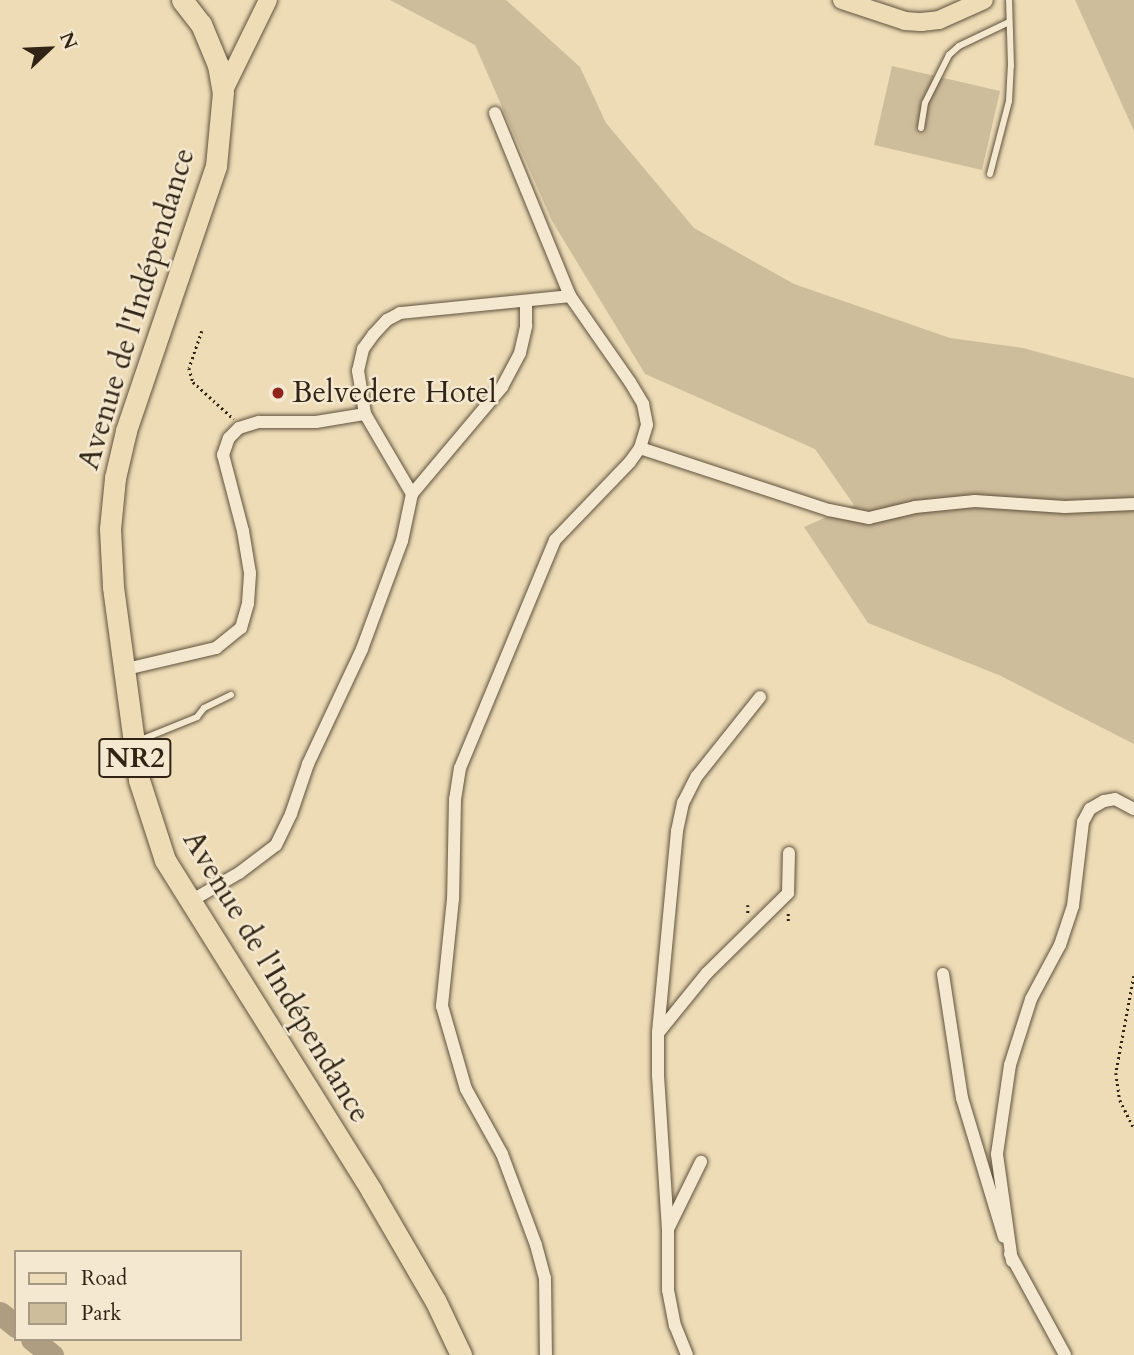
<!DOCTYPE html>
<meta charset="utf-8">
<style>
body{margin:0}
#map{position:relative;width:1134px;height:1355px;overflow:hidden;background:#eedcb7;font-family:Cardo,serif}
div>[style]{position:absolute}
.green>*{inset:0;background:#cebd9b}
.river>*{height:23px;margin:-11.5px;padding:0 11.5px;transform-origin:11.5px;border-radius:11.5px;background:#ae9d80}
.path>*{height:2.5px;margin-top:-1.25px;transform-origin:0;background:repeating-linear-gradient(90deg,#312414 0 2px,transparent 0 5.5px)}
.roads{filter:drop-shadow(0 0 2px #60523d) drop-shadow(0 0 2px #60523d)}
.lane>*{height:6px;margin:-3px;padding:0 3px;transform-origin:3px;border-radius:3px;background:#f4e8d0}
.street>*{height:12px;margin:-6px;padding:0 6px;transform-origin:6px;border-radius:6px;background:#f4e8d0}
.primary>*{height:18px;margin:-9px;padding:0 9px;transform-origin:9px;border-radius:9px;background:#eedcb7}
.highway>*{height:21px;margin:-10.5px;padding:0 10.5px;transform-origin:10.5px;border-radius:10.5px;background:#eedcb7}
.dots>*{width:19px;height:19px;translate:-50% -50%;box-sizing:border-box;border:4px solid #f4e8d0;border-radius:50%}
span{translate:-50% -50%;white-space:nowrap;text-align:center;line-height:1.15;-webkit-text-stroke:5px #f4e8d0;paint-order:stroke}
.shield-label span{padding:2px 5px;background:#f4e8d0;border:2px solid;border-radius:5px;-webkit-text-stroke-width:0}
.shield-label{font-size:28px;color:#312414;font-weight:700}
.street-label{font-size:30px;color:#312414}
.poi-label{font-size:30px;color:#312414}
.left{translate:0 -50%;text-align:left}
.legend{position:absolute;left:14px;top:1250px;width:228px;height:91px;box-sizing:border-box;background:#f4e8d0;border:2px solid #a69a85;margin:0;padding:9px 12px;list-style:none;font-size:21px;color:#312414}
.legend li{display:flex;align-items:center;gap:14px;height:35px}
.legend b{width:35px;border:2px solid #a69a85}
.north{position:absolute;left:14px;top:14px;width:70px;height:70px;-webkit-text-stroke:5px #f4e8d0;paint-order:stroke;rotate:67deg;font-size:19px;font-weight:700;line-height:28px;text-align:center;color:#312414}
.north::after{content:'';display:block;margin:auto;width:24px;height:32px;background:#312414;clip-path:polygon(50% 0,100% 100%,50% 72%,0 100%)}
</style>
<div id="map">
<div class="green">
<div style="clip-path:polygon(390px 0,506px 0,580px 67px,606px 123px,694px 228px,794px 284px,950px 338px,1023px 348px,1134px 378px,1134px 744px,1001px 676px,868px 623px,804px 527px,854px 505px,815px 449px,645px 374px,552px 221px,475px 45px)"></div>
<div style="clip-path:polygon(1075px 0,1134px 0,1134px 131px)"></div>
<div style="clip-path:polygon(892px 66px,1000px 91px,982px 170px,874px 145px)"></div>
</div>
<div class="river">
<div style="left:0;top:1313px;width:21px;rotate:39deg"></div>
<div style="left:32px;top:1339px;width:26px;rotate:39deg"></div>
</div>
<div class="path">
<div style="left:202px;top:331px;width:39px;rotate:109deg"></div>
<div style="left:189px;top:368px;width:15px;rotate:74deg"></div>
<div style="left:193px;top:382px;width:55px;rotate:42.1deg"></div>
<div style="left:748px;top:905px;width:10px;rotate:90deg"></div>
<div style="left:788px;top:921px;width:10px;rotate:-90deg"></div>
<div style="left:1134px;top:976px;width:99px;rotate:100.5deg"></div>
<div style="left:1116px;top:1073px;width:27px;rotate:82deg"></div>
<div style="left:1120px;top:1100px;width:32px;rotate:64deg"></div>
</div>
<div class="roads">
<div class="lane">
<div style="left:921px;top:128px;width:25px;rotate:-81deg"></div>
<div style="left:925px;top:103px;width:54px;rotate:-63.4deg"></div>
<div style="left:949px;top:55px;width:13px;rotate:-42deg"></div>
<div style="left:959px;top:46px;width:55px;rotate:-25.6deg"></div>
<div style="left:990px;top:174px;width:75px;rotate:-75.4deg"></div>
<div style="left:1009px;top:101px;width:35px;rotate:-87deg"></div>
<div style="left:1011px;top:66px;width:66px;rotate:-91.7deg"></div>
<div style="left:138px;top:741px;width:64px;rotate:-22.1deg"></div>
<div style="left:197px;top:717px;width:11px;rotate:-52deg"></div>
<div style="left:204px;top:708px;width:30px;rotate:-26deg"></div>
</div>
<div class="street">
<div style="left:495px;top:113px;width:198px;rotate:67.7deg"></div>
<div style="left:570px;top:296px;width:105px;rotate:55.1deg"></div>
<div style="left:630px;top:382px;width:26px;rotate:59deg"></div>
<div style="left:643px;top:404px;width:21px;rotate:79deg"></div>
<div style="left:647px;top:425px;width:24px;rotate:107deg"></div>
<div style="left:640px;top:448px;width:17px;rotate:126deg"></div>
<div style="left:630px;top:462px;width:108px;rotate:133.9deg"></div>
<div style="left:555px;top:540px;width:247px;rotate:112.6deg"></div>
<div style="left:460px;top:768px;width:31px;rotate:99deg"></div>
<div style="left:455px;top:799px;width:100px;rotate:91.1deg"></div>
<div style="left:453px;top:899px;width:108px;rotate:95.9deg"></div>
<div style="left:442px;top:1006px;width:86px;rotate:73.9deg"></div>
<div style="left:466px;top:1089px;width:74px;rotate:61deg"></div>
<div style="left:502px;top:1154px;width:97px;rotate:69.5deg"></div>
<div style="left:536px;top:1245px;width:34px;rotate:75deg"></div>
<div style="left:545px;top:1278px;width:77px;rotate:89.3deg"></div>
<div style="left:640px;top:448px;width:199px;rotate:18.2deg"></div>
<div style="left:829px;top:510px;width:41px;rotate:11.3deg"></div>
<div style="left:869px;top:518px;width:47px;rotate:-13.4deg"></div>
<div style="left:915px;top:507px;width:60px;rotate:-5.7deg"></div>
<div style="left:975px;top:501px;width:90px;rotate:3.8deg"></div>
<div style="left:1065px;top:507px;width:69px;rotate:-2.5deg"></div>
<div style="left:412px;top:494px;width:93px;rotate:-120.4deg"></div>
<div style="left:365px;top:414px;width:44px;rotate:-99.2deg"></div>
<div style="left:358px;top:371px;width:23px;rotate:-77deg"></div>
<div style="left:363px;top:349px;width:17px;rotate:-54deg"></div>
<div style="left:373px;top:335px;width:21px;rotate:-47deg"></div>
<div style="left:387px;top:320px;width:15px;rotate:-28deg"></div>
<div style="left:400px;top:313px;width:171px;rotate:-5.7deg"></div>
<div style="left:122px;top:670px;width:97px;rotate:-13.2deg"></div>
<div style="left:216px;top:648px;width:32px;rotate:-39deg"></div>
<div style="left:241px;top:628px;width:26px;rotate:-74deg"></div>
<div style="left:248px;top:603px;width:30px;rotate:-86deg"></div>
<div style="left:250px;top:573px;width:43px;rotate:-99.5deg"></div>
<div style="left:243px;top:531px;width:79px;rotate:-104.7deg"></div>
<div style="left:223px;top:455px;width:18px;rotate:-71deg"></div>
<div style="left:229px;top:438px;width:14px;rotate:-45deg"></div>
<div style="left:239px;top:428px;width:21px;rotate:-17deg"></div>
<div style="left:259px;top:422px;width:57px"></div>
<div style="left:316px;top:422px;width:50px;rotate:-9.3deg"></div>
<div style="left:189px;top:902px;width:58px;rotate:-30.1deg"></div>
<div style="left:239px;top:873px;width:46px;rotate:-37.1deg"></div>
<div style="left:276px;top:845px;width:34px;rotate:-64deg"></div>
<div style="left:291px;top:814px;width:53px;rotate:-71.2deg"></div>
<div style="left:308px;top:764px;width:127px;rotate:-64.8deg"></div>
<div style="left:362px;top:649px;width:115px;rotate:-69.7deg"></div>
<div style="left:402px;top:541px;width:48px;rotate:-78deg"></div>
<div style="left:412px;top:494px;width:140px;rotate:-49.9deg"></div>
<div style="left:502px;top:387px;width:38px;rotate:-62deg"></div>
<div style="left:520px;top:353px;width:28px;rotate:-77deg"></div>
<div style="left:526px;top:326px;width:24px;rotate:-90deg"></div>
<div style="left:943px;top:974px;width:125px;rotate:81.3deg"></div>
<div style="left:962px;top:1098px;width:145px;rotate:73.2deg"></div>
<div style="left:659px;top:1032px;width:76px;rotate:-50.9deg"></div>
<div style="left:707px;top:973px;width:114px;rotate:-44.6deg"></div>
<div style="left:788px;top:893px;width:40px;rotate:-88.6deg"></div>
<div style="left:668px;top:1229px;width:75px;rotate:-63.8deg"></div>
<div style="left:1010px;top:1254px;width:115px;rotate:61.4deg"></div>
<div style="left:1012px;top:1261px;width:108px;rotate:-98deg"></div>
<div style="left:997px;top:1154px;width:90px;rotate:-81.7deg"></div>
<div style="left:1010px;top:1065px;width:69px;rotate:-72.3deg"></div>
<div style="left:1031px;top:999px;width:61px;rotate:-61.8deg"></div>
<div style="left:1060px;top:945px;width:41px;rotate:-71.6deg"></div>
<div style="left:1073px;top:906px;width:85px;rotate:-83.2deg"></div>
<div style="left:1083px;top:822px;width:15px;rotate:-62deg"></div>
<div style="left:1090px;top:809px;width:16px;rotate:-30deg"></div>
<div style="left:1104px;top:801px;width:11px;rotate:-10deg"></div>
<div style="left:1115px;top:799px;width:21px;rotate:28deg"></div>
<div style="left:687px;top:1355px;width:31px;rotate:-112deg"></div>
<div style="left:675px;top:1326px;width:37px;rotate:-101deg"></div>
<div style="left:668px;top:1290px;width:60px;rotate:-90deg"></div>
<div style="left:668px;top:1230px;width:154px;rotate:-93.7deg"></div>
<div style="left:658px;top:1076px;width:44px;rotate:-90deg"></div>
<div style="left:658px;top:1032px;width:202px;rotate:-84.6deg"></div>
<div style="left:677px;top:831px;width:29px;rotate:-78deg"></div>
<div style="left:683px;top:803px;width:30px;rotate:-63deg"></div>
<div style="left:697px;top:776px;width:101px;rotate:-51.4deg"></div>
</div>
<div class="primary">
<div style="left:842px;top:0;width:66px;rotate:18.4deg"></div>
<div style="left:905px;top:21px;width:16px;rotate:4deg"></div>
<div style="left:921px;top:22px;width:18px;rotate:-6deg"></div>
<div style="left:939px;top:20px;width:49px;rotate:-24deg"></div>
<div style="left:223px;top:92px;width:102px;rotate:-63.9deg"></div>
</div>
<div class="highway">
<div style="left:182px;top:0;width:31px;rotate:52deg"></div>
<div style="left:201px;top:24px;width:44px;rotate:67.5deg"></div>
<div style="left:218px;top:65px;width:27px;rotate:80deg"></div>
<div style="left:223px;top:92px;width:74px;rotate:95.4deg"></div>
<div style="left:216px;top:166px;width:280px;rotate:108.8deg"></div>
<div style="left:126px;top:431px;width:48px;rotate:103.2deg"></div>
<div style="left:115px;top:478px;width:51px;rotate:95.6deg"></div>
<div style="left:110px;top:529px;width:58px;rotate:87deg"></div>
<div style="left:113px;top:587px;width:195px;rotate:82.3deg"></div>
<div style="left:139px;top:780px;width:84px;rotate:72deg"></div>
<div style="left:165px;top:860px;width:389px;rotate:58deg"></div>
<div style="left:371px;top:1190px;width:129px;rotate:59.9deg"></div>
<div style="left:436px;top:1302px;width:59px;rotate:64.7deg"></div>
</div>
</div>
<div class="dots">
<div style="left:278px;top:393px;background:#8f2418"></div>
</div>
<div class="shield-label">
<span style="left:135px;top:758px">NR2</span>
</div>
<div class="street-label">
<span style="left:137px;top:309px;rotate:-73deg">Avenue de l'Indépendance</span>
<span style="left:276px;top:977px;rotate:59deg">Avenue de l'Indépendance</span>
</div>
<div class="poi-label">
<span class="left" style="left:292px;top:393px">Belvedere Hotel</span>
</div>
<ul class="legend">
<li><b style="height:9px;background:#eedcb7"></b>Road</li>
<li><b style="height:19px;background:#cebd9b"></b>Park</li>
</ul>
<div class="north">N</div>
</div>
